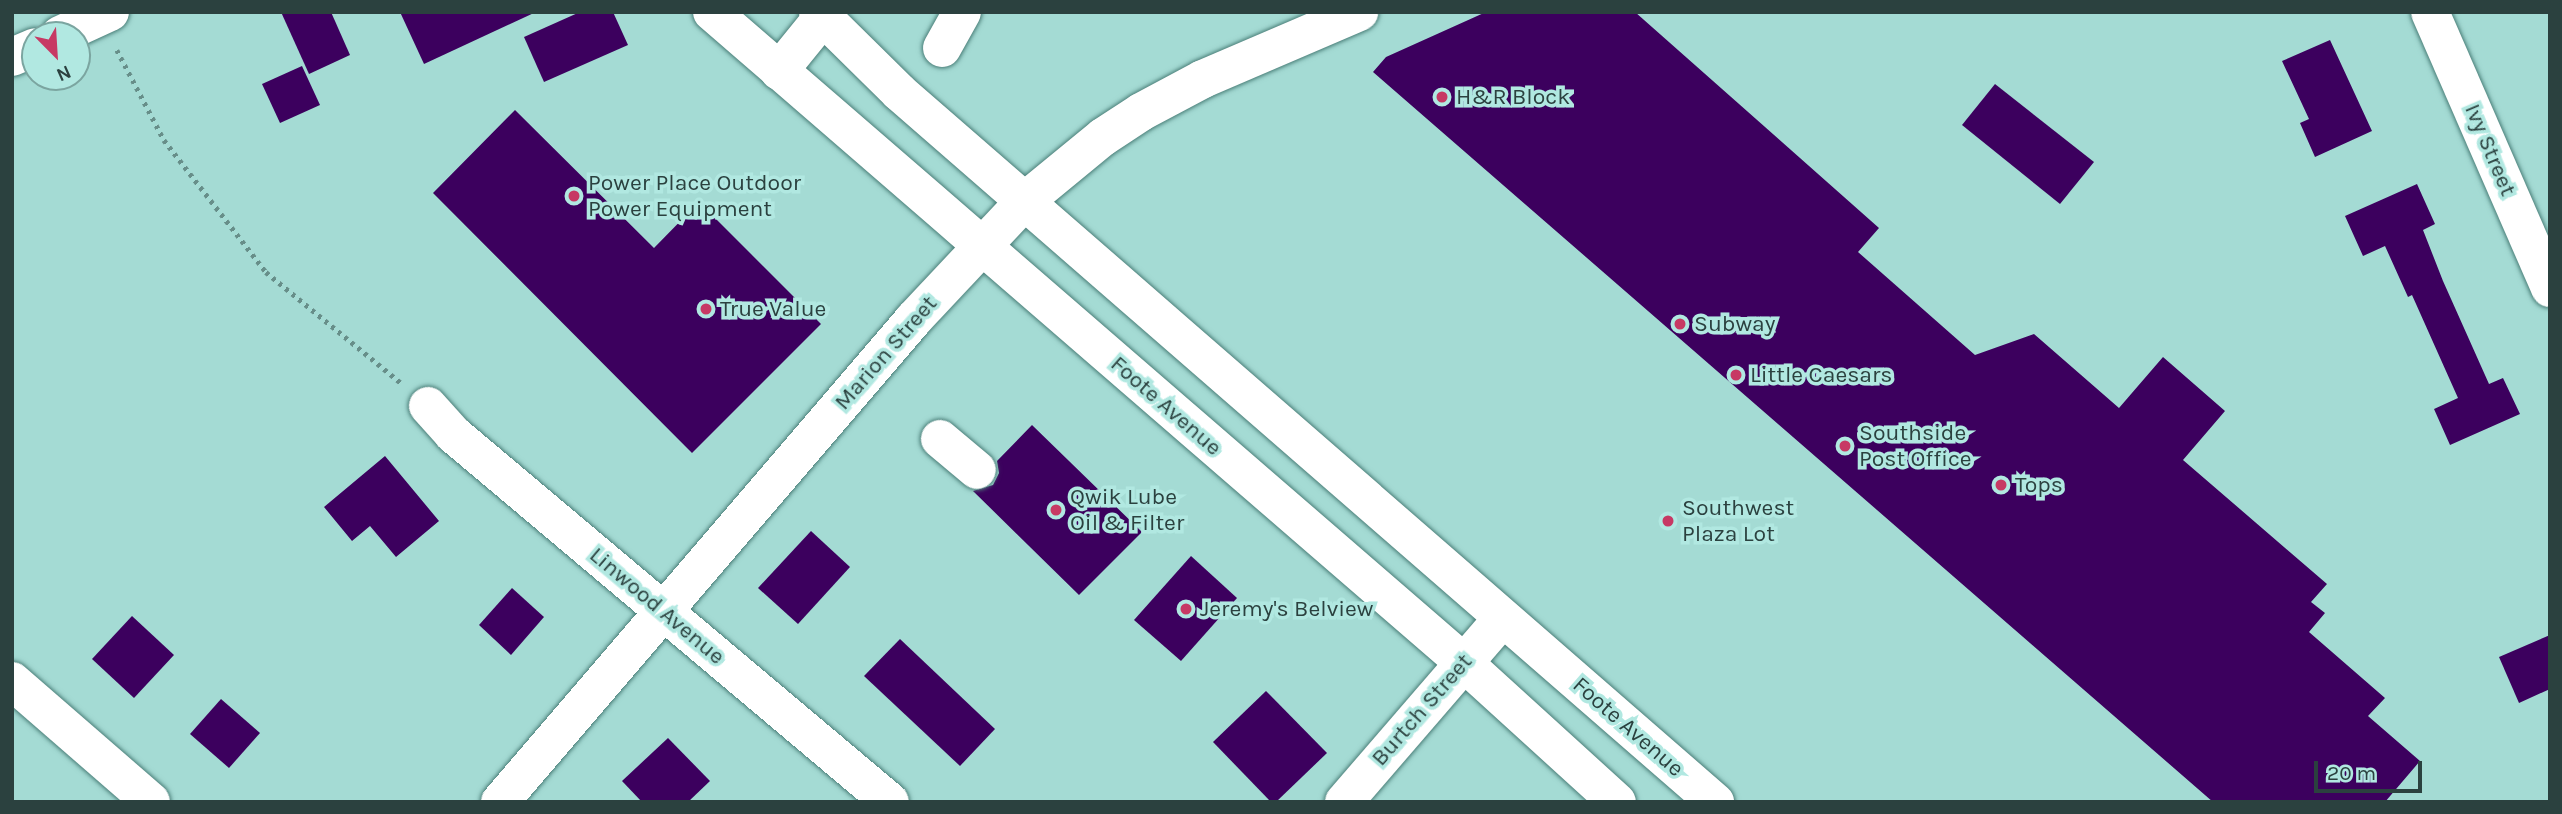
<!DOCTYPE html>
<style>
body{margin:0}
#map{position:relative;width:2562px;height:814px;overflow:hidden;background:#a4dbd4;font-family:Karla,sans-serif}
div>[style]{position:absolute}
.building>*{inset:0;background:#3c005e}
.path>*{height:4.5px;margin-top:-2.25px;transform-origin:0;background:repeating-linear-gradient(90deg,#678e89 0 3.5px,transparent 0 8.5px)}
.roads{filter:drop-shadow(0 0 2px #4a7e78) drop-shadow(0 0 2px #4a7e78)}
.minor>*{height:38px;margin:-19px;padding:0 19px;transform-origin:19px;border-radius:19px;background:#fff}
.highway>*{height:38px;margin:-19px;padding:0 19px;transform-origin:19px;border-radius:19px;background:#fff}
.dots>*{width:19px;height:19px;translate:-50% -50%;box-sizing:border-box;border:4px solid #b1e8e1;border-radius:50%}
span{translate:-50% -50%;white-space:nowrap;text-align:center;line-height:1.15;-webkit-text-stroke:7px #b1e8e1;paint-order:stroke}
.poi-label{font-size:23px;color:#2b413f}
.left{translate:0 -50%;text-align:left}
.street-label{font-size:23px;color:#2b413f}
.frame{position:absolute;inset:0;border:14px solid #2b413f;pointer-events:none}
.north{position:absolute;left:21px;top:21px;width:70px;height:70px;box-sizing:border-box;background:#b1e8e1;border:2px solid #7ba5a0;border-radius:50%;rotate:156deg;font-size:19px;font-weight:700;line-height:28px;text-align:center;color:#2b413f}
.north::after{content:'';display:block;margin:auto;width:24px;height:32px;background:#c73964;clip-path:polygon(50% 0,100% 100%,50% 72%,0 100%)}
.scale{position:absolute;left:2314px;top:761px;width:108px;height:32px;box-sizing:border-box;border:4px solid #2b413f;border-top:0;padding-left:9px;font-size:21px;line-height:24px;white-space:nowrap;color:#2b413f;-webkit-text-stroke:5px #b1e8e1;paint-order:stroke}
</style>
<div id="map">
<div class="building">
<div style="clip-path:polygon(281px 12px,331px 12px,350px 55px,309px 74px)"></div>
<div style="clip-path:polygon(400px 12px,536px 12px,424px 64px)"></div>
<div style="clip-path:polygon(580px 12px,613px 12px,628px 45px,544px 82px,524px 37px)"></div>
<div style="clip-path:polygon(1486px 12px,1635px 12px,1879px 228px,1858px 252px,1975px 355px,2034px 334px,2119px 408px,2163px 357px,2225px 411px,2183px 460px,2327px 584px,2311px 602px,2325px 613px,2309px 632px,2385px 698px,2368px 716px,2420px 761px,2385px 802px,2213px 802px,1373px 72px,1386px 57px)"></div>
<div style="clip-path:polygon(2330px 40px,2372px 131px,2315px 157px,2300px 123px,2309px 119px,2282px 61px)"></div>
<div style="clip-path:polygon(302px 66px,320px 105px,280px 123px,262px 84px)"></div>
<div style="clip-path:polygon(1995px 84px,2094px 162px,2060px 204px,1962px 125px)"></div>
<div style="clip-path:polygon(515px 110px,654px 248px,699px 202px,821px 324px,692px 453px,433px 193px)"></div>
<div style="clip-path:polygon(2417px 184px,2435px 224px,2423px 230px,2443px 281px,2489px 384px,2503px 378px,2520px 414px,2450px 445px,2434px 409px,2458px 398px,2412px 295px,2408px 297px,2385px 246px,2363px 256px,2345px 216px)"></div>
<div style="clip-path:polygon(1032px 425px,1142px 532px,1079px 595px,973px 491px,993px 485px,999px 473px,997px 461px)"></div>
<div style="clip-path:polygon(385px 456px,439px 521px,396px 557px,370px 526px,352px 541px,324px 507px)"></div>
<div style="clip-path:polygon(811px 531px,850px 567px,798px 624px,758px 588px)"></div>
<div style="clip-path:polygon(1191px 556px,1237px 598px,1181px 661px,1134px 620px)"></div>
<div style="clip-path:polygon(512px 588px,544px 617px,511px 655px,479px 625px)"></div>
<div style="clip-path:polygon(132px 616px,174px 655px,134px 698px,92px 659px)"></div>
<div style="clip-path:polygon(2550px 635px,2550px 689px,2519px 703px,2499px 657px)"></div>
<div style="clip-path:polygon(900px 639px,995px 729px,960px 766px,864px 676px)"></div>
<div style="clip-path:polygon(1266px 691px,1327px 753px,1276px 802px,1271px 802px,1213px 742px)"></div>
<div style="clip-path:polygon(221px 699px,260px 733px,229px 768px,190px 734px)"></div>
<div style="clip-path:polygon(668px 738px,710px 781px,688px 802px,642px 802px,622px 781px)"></div>
</div>
<div class="path">
<div style="left:117px;top:50px;width:102px;rotate:62.4deg"></div>
<div style="left:164px;top:140px;width:167px;rotate:52.3deg"></div>
<div style="left:266px;top:272px;width:175px;rotate:39.4deg"></div>
</div>
<div class="roads">
<div class="minor">
<div style="left:2430px;top:12px;width:301px;rotate:66.5deg"></div>
<div style="left:60px;top:35px;width:55px;rotate:-24.7deg"></div>
<div style="left:942px;top:48px;width:41px;rotate:-60.9deg"></div>
<div style="left:12px;top:57px;width:25px;rotate:-23deg"></div>
<div style="left:779px;top:71px;width:76px;rotate:-50.9deg"></div>
<div style="left:428px;top:406px;width:38px;rotate:48deg"></div>
<div style="left:453px;top:434px;width:571px;rotate:40.1deg"></div>
<div style="left:940px;top:439px;width:48px;rotate:40deg"></div>
<div style="left:12px;top:681px;width:184px;rotate:41deg"></div>
<div style="left:500px;top:802px;width:636px;rotate:-49.4deg"></div>
<div style="left:914px;top:319px;width:162px;rotate:-46.8deg"></div>
<div style="left:1025px;top:201px;width:101px;rotate:-39.4deg"></div>
<div style="left:1103px;top:137px;width:45px;rotate:-33.3deg"></div>
<div style="left:1141px;top:112px;width:70px;rotate:-28deg"></div>
<div style="left:1203px;top:79px;width:170px;rotate:-23.2deg"></div>
<div style="left:1344px;top:802px;width:242px;rotate:-49.2deg"></div>
</div>
<div class="highway">
<div style="left:712px;top:12px;width:993px;rotate:40.88deg"></div>
<div style="left:1463px;top:662px;width:208px;rotate:42.3deg"></div>
<div style="left:818px;top:12px;width:114px;rotate:44.6deg"></div>
<div style="left:899px;top:92px;width:1082px;rotate:41.03deg"></div>
</div>
</div>
<div class="dots">
<div style="left:1442px;top:97px;background:#c73964"></div>
<div style="left:574px;top:196px;background:#c73964"></div>
<div style="left:706px;top:309px;background:#c73964"></div>
<div style="left:1680px;top:324px;background:#c73964"></div>
<div style="left:1736px;top:375px;background:#c73964"></div>
<div style="left:1845px;top:446px;background:#c73964"></div>
<div style="left:2001px;top:485px;background:#c73964"></div>
<div style="left:1056px;top:510px;background:#c73964"></div>
<div style="left:1668px;top:521px;background:#c73964"></div>
<div style="left:1186px;top:609px;background:#c73964"></div>
</div>
<div class="poi-label">
<span class="left" style="left:1456px;top:97px">H&amp;R Block</span>
<span class="left" style="left:588px;top:196px">Power Place Outdoor<br>Power Equipment</span>
<span class="left" style="left:720px;top:309px">True Value</span>
<span class="left" style="left:1694px;top:324px">Subway</span>
<span class="left" style="left:1750px;top:375px">Little Caesars</span>
<span class="left" style="left:1859px;top:446px">Southside<br>Post Office</span>
<span class="left" style="left:2015px;top:485px">Tops</span>
<span class="left" style="left:1070px;top:510px">Qwik Lube<br>Oil &amp; Filter</span>
<span class="left" style="left:1682px;top:521px">Southwest<br>Plaza Lot</span>
<span class="left" style="left:1200px;top:609px">Jeremy's Belview</span>
</div>
<div class="street-label">
<span style="left:2490px;top:150px;rotate:67deg">Ivy Street</span>
<span style="left:886px;top:353px;rotate:-49deg">Marion Street</span>
<span style="left:1166px;top:406px;rotate:41deg">Foote Avenue</span>
<span style="left:657px;top:606px;rotate:40deg">Linwood Avenue</span>
<span style="left:1422px;top:710px;rotate:-49deg">Burtch Street</span>
<span style="left:1628px;top:727px;rotate:41deg">Foote Avenue</span>
</div>
<div class="frame"></div>
<div class="north">N</div>
<div class="scale">20 m</div>
</div>
